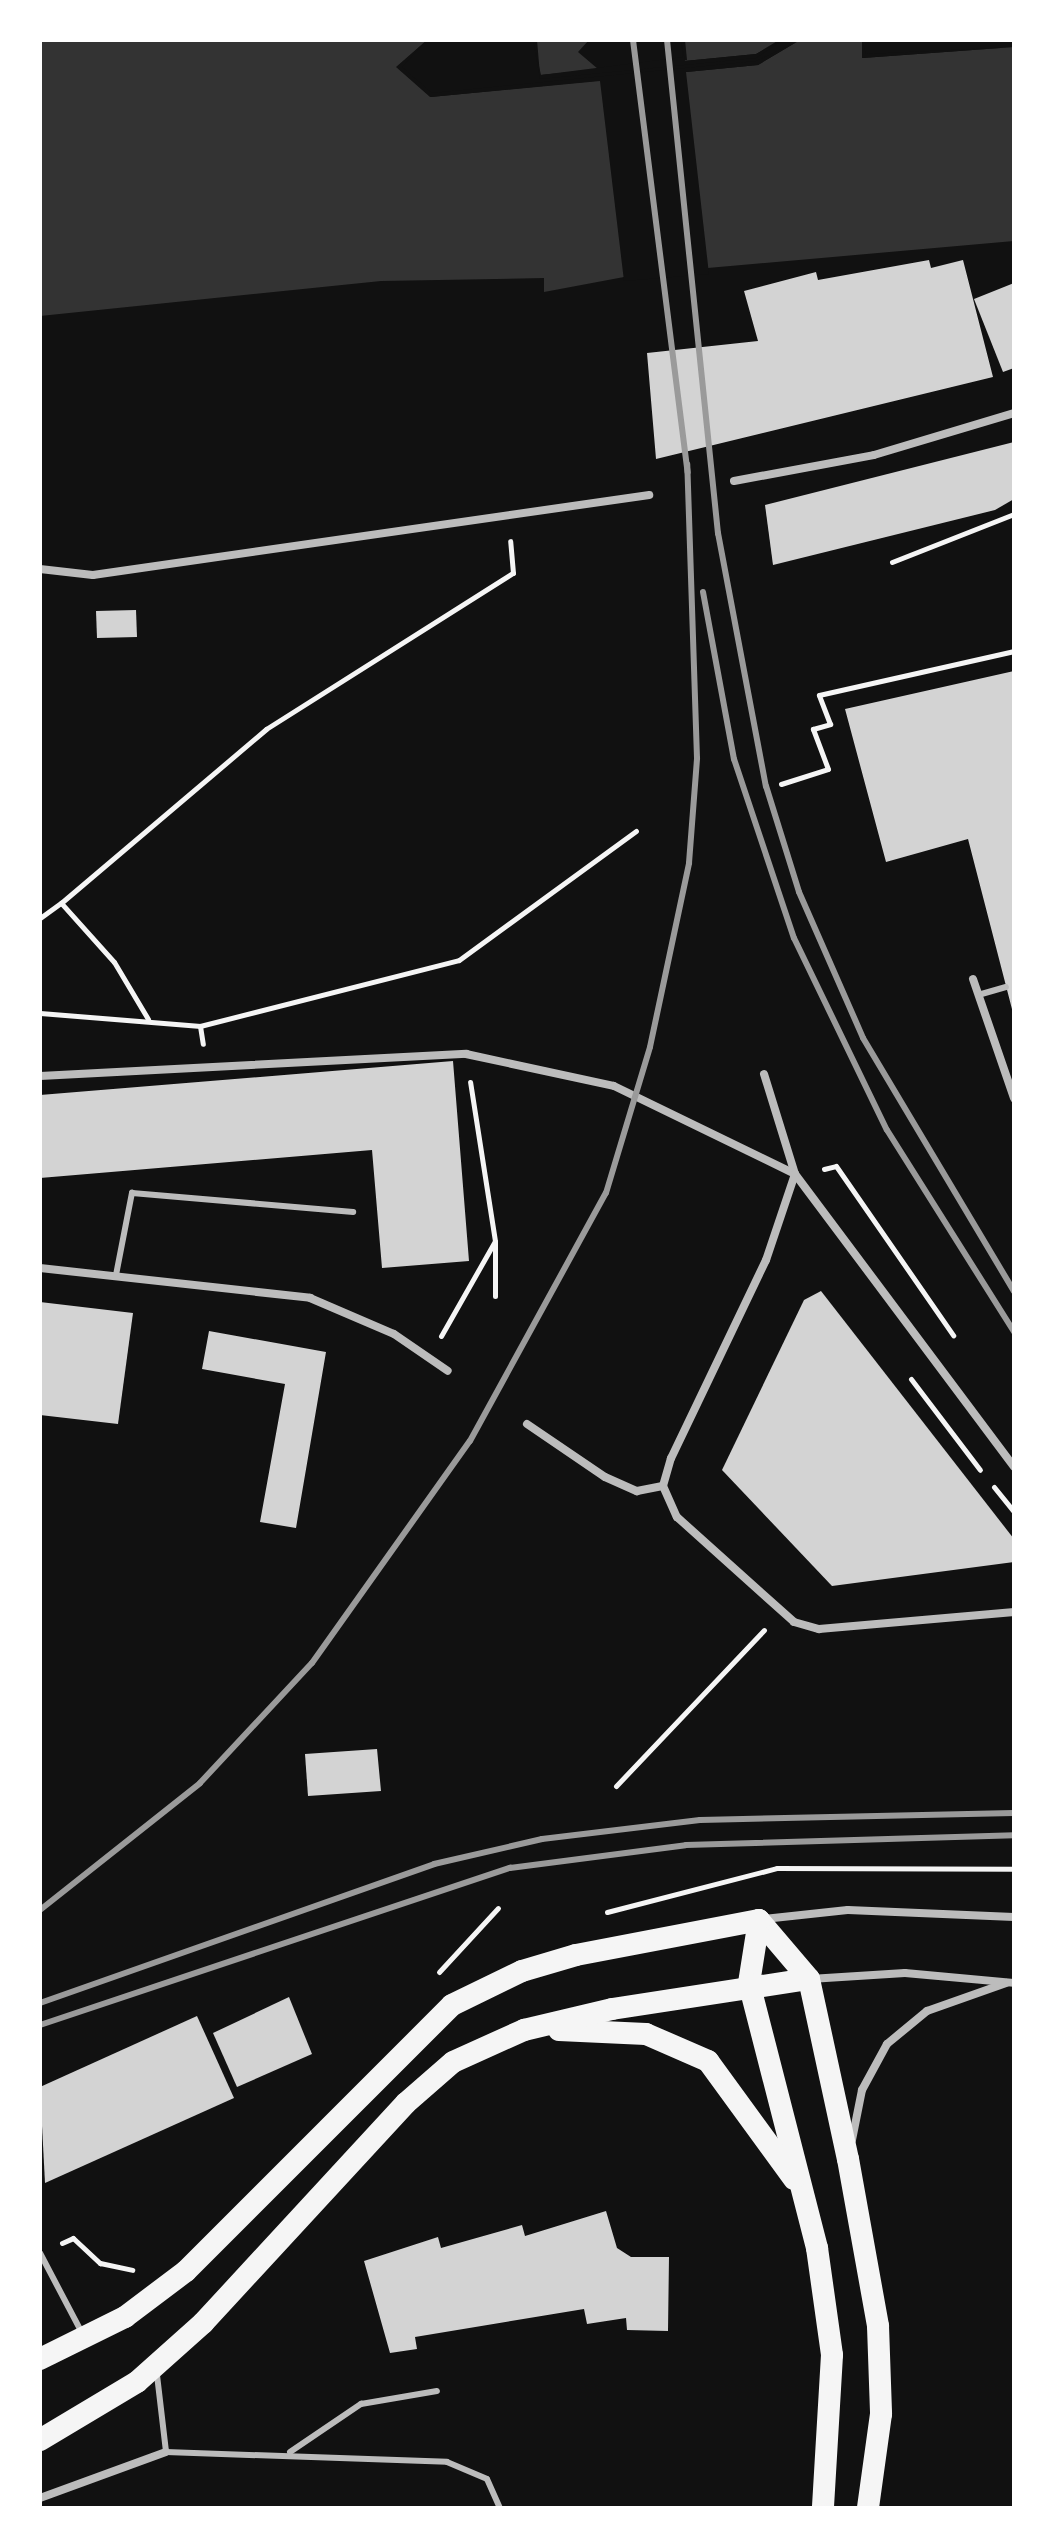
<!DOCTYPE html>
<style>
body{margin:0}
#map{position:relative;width:1054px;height:2548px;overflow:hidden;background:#111;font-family:"Varela Round",sans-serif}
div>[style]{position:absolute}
.water>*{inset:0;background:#333}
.pier>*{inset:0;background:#111}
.building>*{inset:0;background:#d3d3d3}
.path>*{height:5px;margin:-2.5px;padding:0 2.5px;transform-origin:2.5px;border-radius:2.5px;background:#f5f5f5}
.service>*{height:6px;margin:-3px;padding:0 3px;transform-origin:3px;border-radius:3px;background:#bcbcbc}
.minor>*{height:8px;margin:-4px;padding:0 4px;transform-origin:4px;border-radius:4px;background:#bcbcbc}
.trunk>*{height:22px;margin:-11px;padding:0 11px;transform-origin:11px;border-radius:11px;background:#f5f5f5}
.rail>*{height:6px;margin:-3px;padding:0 3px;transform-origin:3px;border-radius:3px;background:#9a9a9a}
span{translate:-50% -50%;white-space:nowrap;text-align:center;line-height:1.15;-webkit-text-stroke:6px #fff;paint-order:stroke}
.frame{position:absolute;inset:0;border:42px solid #fff;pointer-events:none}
</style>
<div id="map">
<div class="water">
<div style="clip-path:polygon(40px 40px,427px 40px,397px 67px,431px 97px,758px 65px,800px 40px,862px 40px,863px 58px,1014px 47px,1014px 241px,640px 274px,544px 292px,544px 278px,381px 281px,40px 316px)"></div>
<div style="clip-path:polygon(537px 40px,589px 40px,578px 52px,598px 69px,687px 60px,685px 40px,779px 40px,756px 54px,540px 75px)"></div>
</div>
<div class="pier">
<div style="clip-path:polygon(427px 40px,402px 67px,432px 93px,756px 61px,800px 40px,758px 65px,686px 72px,709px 274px,624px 281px,600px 81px,430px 97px,396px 67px)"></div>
<div style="clip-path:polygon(533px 40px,541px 75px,683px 57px,681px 40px,685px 61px,756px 54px,783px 40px,756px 58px,540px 79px)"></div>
<div style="clip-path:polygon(862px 40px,866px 54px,1014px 47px,862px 58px)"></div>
</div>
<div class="building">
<div style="clip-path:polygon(929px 260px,931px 268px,963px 260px,993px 377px,656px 459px,647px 353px,758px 341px,744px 291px,816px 272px,818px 280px)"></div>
<div style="clip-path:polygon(1014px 283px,1014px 368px,1003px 372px,974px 299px)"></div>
<div style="clip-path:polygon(1014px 442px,1014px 499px,995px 510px,773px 565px,765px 505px)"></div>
<div style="clip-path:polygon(136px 610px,137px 637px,97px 638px,96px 611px)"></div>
<div style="clip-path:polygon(1014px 671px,1014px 1013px,1013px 1013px,968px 839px,886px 862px,845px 709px)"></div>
<div style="clip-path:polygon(453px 1061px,469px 1261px,382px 1268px,372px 1150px,40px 1178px,40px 1095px)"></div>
<div style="clip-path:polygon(821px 1291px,1014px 1539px,1014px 1562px,832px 1586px,722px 1470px,804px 1300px)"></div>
<div style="clip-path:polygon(40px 1302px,133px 1313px,118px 1424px,40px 1415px)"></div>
<div style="clip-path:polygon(209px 1331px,326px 1352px,296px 1528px,260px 1522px,285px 1384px,202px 1369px)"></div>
<div style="clip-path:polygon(377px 1749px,381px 1791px,308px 1796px,305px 1754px)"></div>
<div style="clip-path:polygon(289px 1997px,312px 2054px,237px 2087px,213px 2033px)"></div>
<div style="clip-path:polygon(197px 2016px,234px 2098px,45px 2183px,40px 2087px)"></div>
<div style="clip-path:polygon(606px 2211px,617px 2248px,631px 2257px,669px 2257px,668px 2331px,627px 2330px,626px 2318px,587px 2324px,584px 2309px,415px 2337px,417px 2349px,390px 2353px,364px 2261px,438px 2237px,441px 2248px,522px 2225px,525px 2236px)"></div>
</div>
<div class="path">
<div style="left:892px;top:562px;width:131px;rotate:-21.5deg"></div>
<div style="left:781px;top:784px;width:49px;rotate:-17.7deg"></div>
<div style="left:828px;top:769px;width:43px;rotate:-110.6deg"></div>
<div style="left:813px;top:729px;width:18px;rotate:-16deg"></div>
<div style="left:830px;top:724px;width:31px;rotate:-111deg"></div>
<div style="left:819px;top:695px;width:200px;rotate:-12.7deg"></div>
<div style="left:40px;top:918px;width:26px;rotate:-36deg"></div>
<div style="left:40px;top:1013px;width:161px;rotate:4.6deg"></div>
<div style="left:200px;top:1026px;width:267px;rotate:-14.3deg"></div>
<div style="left:459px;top:960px;width:219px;rotate:-36.1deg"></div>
<div style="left:148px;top:1019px;width:66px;rotate:-120.8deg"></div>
<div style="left:114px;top:962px;width:79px;rotate:-131.9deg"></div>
<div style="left:61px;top:903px;width:269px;rotate:-40.3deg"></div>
<div style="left:266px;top:729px;width:292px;rotate:-32.3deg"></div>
<div style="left:513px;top:573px;width:32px;rotate:-95deg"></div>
<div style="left:200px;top:1026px;width:18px;rotate:81deg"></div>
<div style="left:824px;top:1169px;width:12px;rotate:-14deg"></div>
<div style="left:836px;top:1166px;width:206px;rotate:55.3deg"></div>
<div style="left:495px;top:1296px;width:54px;rotate:-90deg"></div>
<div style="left:441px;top:1336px;width:109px;rotate:-60.4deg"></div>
<div style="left:495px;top:1241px;width:161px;rotate:-98.9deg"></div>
<div style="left:911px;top:1379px;width:114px;rotate:52.8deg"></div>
<div style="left:994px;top:1487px;width:32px;rotate:51deg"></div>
<div style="left:616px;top:1786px;width:215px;rotate:-46.5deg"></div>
<div style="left:607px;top:1912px;width:176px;rotate:-14.5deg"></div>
<div style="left:777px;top:1868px;width:237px;rotate:0.2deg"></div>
<div style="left:439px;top:1972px;width:87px;rotate:-47.3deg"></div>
<div style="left:62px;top:2243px;width:12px;rotate:-24deg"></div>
<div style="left:73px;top:2238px;width:37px;rotate:43deg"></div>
<div style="left:100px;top:2263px;width:33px;rotate:12deg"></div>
</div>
<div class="service">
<div style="left:978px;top:995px;width:29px;rotate:-16deg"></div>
<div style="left:116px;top:1275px;width:84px;rotate:-79deg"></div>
<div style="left:132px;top:1193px;width:222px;rotate:4.9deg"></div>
<div style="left:40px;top:2253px;width:90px;rotate:62.3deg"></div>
<div style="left:157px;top:2375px;width:78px;rotate:83.3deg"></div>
<div style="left:166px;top:2452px;width:281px;rotate:2deg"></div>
<div style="left:447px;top:2462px;width:43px;rotate:23deg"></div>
<div style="left:487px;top:2479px;width:32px;rotate:66deg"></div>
<div style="left:290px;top:2452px;width:86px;rotate:-34.1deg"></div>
<div style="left:361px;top:2404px;width:77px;rotate:-9.7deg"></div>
</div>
<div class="minor">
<div style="left:734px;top:481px;width:142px;rotate:-10.5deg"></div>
<div style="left:874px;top:455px;width:146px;rotate:-16.7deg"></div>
<div style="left:40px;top:569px;width:53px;rotate:6.5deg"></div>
<div style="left:93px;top:575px;width:562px;rotate:-8.19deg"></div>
<div style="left:973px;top:979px;width:126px;rotate:71deg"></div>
<div style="left:764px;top:1074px;width:105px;rotate:72.8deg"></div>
<div style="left:795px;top:1174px;width:366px;rotate:53.2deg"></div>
<div style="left:40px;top:1076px;width:427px;rotate:-3deg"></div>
<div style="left:466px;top:1054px;width:151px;rotate:12.2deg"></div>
<div style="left:614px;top:1086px;width:201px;rotate:25.9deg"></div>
<div style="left:795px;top:1174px;width:91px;rotate:108.6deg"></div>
<div style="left:766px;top:1260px;width:220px;rotate:115.6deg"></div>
<div style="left:671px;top:1458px;width:29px;rotate:106deg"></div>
<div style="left:663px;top:1486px;width:34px;rotate:66deg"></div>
<div style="left:677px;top:1517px;width:157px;rotate:41.9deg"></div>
<div style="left:794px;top:1622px;width:26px;rotate:16deg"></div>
<div style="left:819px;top:1629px;width:196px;rotate:-5deg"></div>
<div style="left:40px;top:1268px;width:272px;rotate:6.3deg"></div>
<div style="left:310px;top:1298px;width:91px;rotate:23.2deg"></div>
<div style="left:394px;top:1334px;width:65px;rotate:34.4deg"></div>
<div style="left:527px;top:1424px;width:94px;rotate:34.2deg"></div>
<div style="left:605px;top:1477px;width:35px;rotate:24deg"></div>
<div style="left:637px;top:1491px;width:26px;rotate:-11deg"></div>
<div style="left:764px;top:1919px;width:84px;rotate:-6.1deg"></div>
<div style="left:848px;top:1910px;width:166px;rotate:2.4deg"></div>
<div style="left:810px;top:1979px;width:95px;rotate:-3.6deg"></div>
<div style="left:905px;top:1973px;width:109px;rotate:5.2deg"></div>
<div style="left:852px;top:2140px;width:51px;rotate:-78.7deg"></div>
<div style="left:862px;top:2090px;width:52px;rotate:-61.5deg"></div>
<div style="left:887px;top:2044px;width:52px;rotate:-39.5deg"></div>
<div style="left:927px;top:2011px;width:84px;rotate:-19.5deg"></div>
<div style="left:40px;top:2498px;width:134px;rotate:-20.1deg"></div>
</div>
<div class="trunk">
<div style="left:759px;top:1920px;width:77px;rotate:49.7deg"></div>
<div style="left:809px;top:1979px;width:184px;rotate:77.8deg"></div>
<div style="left:848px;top:2159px;width:170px;rotate:79.8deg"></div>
<div style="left:878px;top:2326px;width:88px;rotate:88deg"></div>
<div style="left:881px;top:2414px;width:95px;rotate:97.9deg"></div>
<div style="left:759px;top:1920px;width:64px;rotate:99deg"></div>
<div style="left:749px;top:1983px;width:274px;rotate:75.6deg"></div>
<div style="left:817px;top:2248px;width:108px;rotate:82deg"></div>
<div style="left:832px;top:2355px;width:153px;rotate:93.4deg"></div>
<div style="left:559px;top:2030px;width:87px;rotate:2.6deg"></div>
<div style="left:646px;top:2034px;width:68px;rotate:23.5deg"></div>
<div style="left:708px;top:2061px;width:146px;rotate:53.9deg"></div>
<div style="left:40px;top:2359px;width:95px;rotate:-26.3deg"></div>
<div style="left:125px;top:2317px;width:76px;rotate:-37deg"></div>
<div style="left:186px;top:2271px;width:376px;rotate:-45deg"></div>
<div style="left:452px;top:2005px;width:78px;rotate:-25.9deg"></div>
<div style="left:522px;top:1971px;width:56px;rotate:-16.5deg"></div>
<div style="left:576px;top:1955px;width:186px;rotate:-10.8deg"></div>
<div style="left:40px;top:2440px;width:113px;rotate:-30.9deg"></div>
<div style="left:137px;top:2382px;width:89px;rotate:-41.8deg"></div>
<div style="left:203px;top:2323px;width:299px;rotate:-47.3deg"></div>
<div style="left:406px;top:2103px;width:62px;rotate:-41.1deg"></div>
<div style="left:453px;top:2062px;width:78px;rotate:-24.3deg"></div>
<div style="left:524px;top:2030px;width:90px;rotate:-13.4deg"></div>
<div style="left:612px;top:2009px;width:199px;rotate:-8.7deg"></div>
</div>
<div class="rail">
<div style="left:633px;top:40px;width:436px;rotate:82.8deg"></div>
<div style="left:667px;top:40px;width:496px;rotate:84.1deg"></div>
<div style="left:718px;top:533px;width:258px;rotate:79.3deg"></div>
<div style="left:766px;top:786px;width:111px;rotate:72.7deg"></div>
<div style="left:799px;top:892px;width:159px;rotate:66.3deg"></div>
<div style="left:863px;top:1038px;width:295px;rotate:59.2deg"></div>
<div style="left:703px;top:592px;width:170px;rotate:79.5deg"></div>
<div style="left:734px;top:759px;width:189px;rotate:71.5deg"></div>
<div style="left:794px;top:938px;width:213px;rotate:64.2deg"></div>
<div style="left:887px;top:1130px;width:239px;rotate:57.8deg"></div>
<div style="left:40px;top:1910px;width:204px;rotate:-38.4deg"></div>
<div style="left:200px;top:1783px;width:164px;rotate:-47deg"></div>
<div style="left:312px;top:1663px;width:272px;rotate:-54.6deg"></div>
<div style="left:470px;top:1441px;width:283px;rotate:-61.3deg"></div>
<div style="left:606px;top:1193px;width:152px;rotate:-73.2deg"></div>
<div style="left:650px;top:1047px;width:188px;rotate:-78deg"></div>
<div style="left:689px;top:863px;width:105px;rotate:-85.6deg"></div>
<div style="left:697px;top:758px;width:294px;rotate:-91.9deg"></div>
<div style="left:40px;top:2003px;width:418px;rotate:-19.4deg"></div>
<div style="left:434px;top:1864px;width:111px;rotate:-13deg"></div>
<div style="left:542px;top:1839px;width:159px;rotate:-6.9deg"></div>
<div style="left:700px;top:1820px;width:314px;rotate:-1.3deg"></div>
<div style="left:40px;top:2025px;width:496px;rotate:-18.5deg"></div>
<div style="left:510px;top:1868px;width:177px;rotate:-7.4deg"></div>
<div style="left:686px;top:1845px;width:328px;rotate:-1.7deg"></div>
</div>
<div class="frame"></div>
</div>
